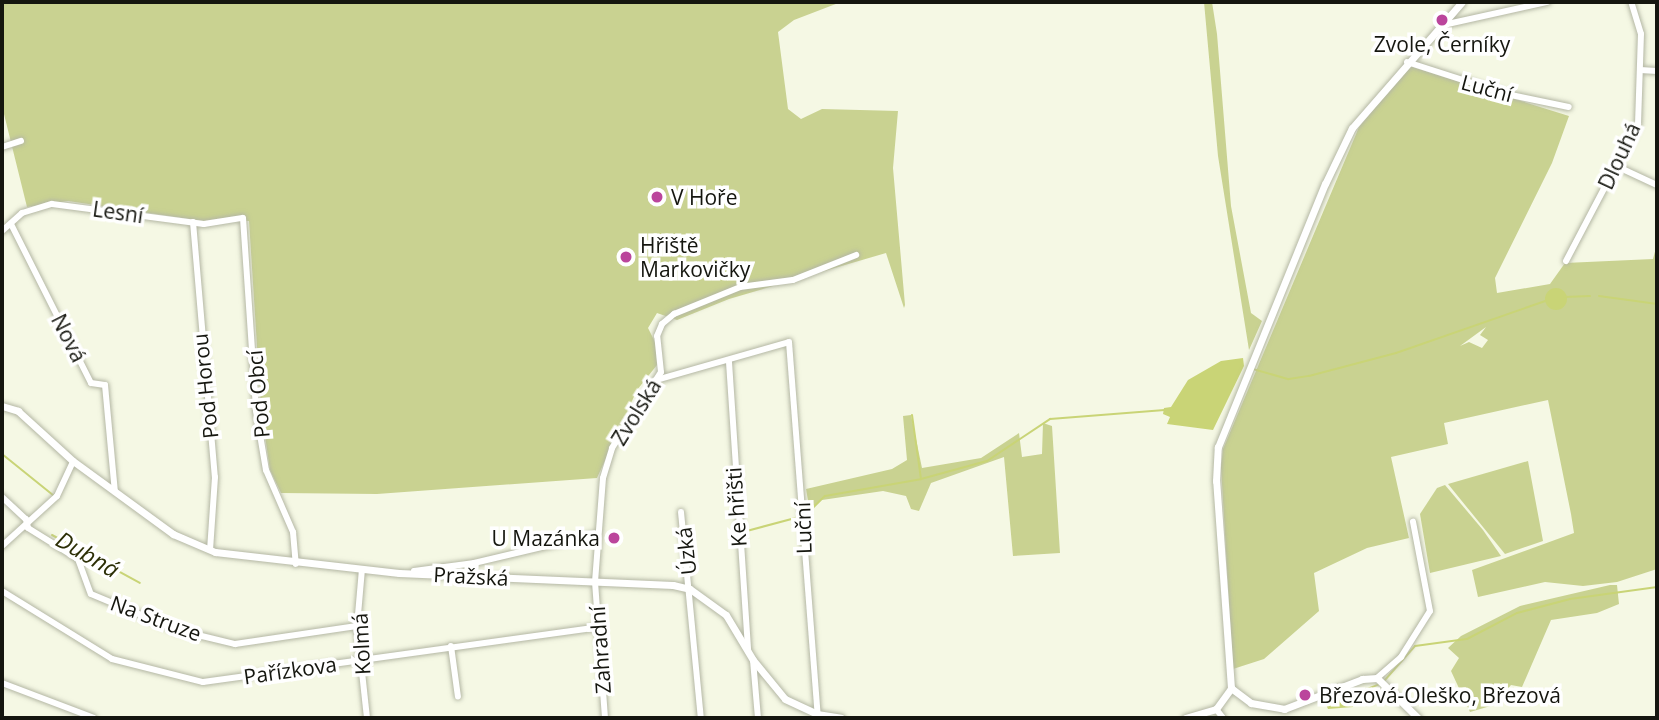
<!DOCTYPE html>
<meta charset="utf-8">
<style>
body{margin:0}
#map{position:relative;width:1659px;height:720px;overflow:hidden;background:#f5f8e4;font-family:"Open Sans",sans-serif}
div>[style]{position:absolute}
.green>*{inset:0;background:#c9d291}
.water>*{inset:0;background:#c9d476}
.round{border-radius:50%}
.stream>*{height:2px;margin:-1px;padding:0 1px;transform-origin:1px;border-radius:1px;background:#c9d476}
.roads{filter:drop-shadow(0 0 2px #b4b7a4) drop-shadow(0 0 2px #b4b7a4)}
.minor>*{height:6px;margin:-3px;padding:0 3px;transform-origin:3px;border-radius:3px;background:#fff}
.tertiary>*{height:7px;margin:-3.5px;padding:0 3.5px;transform-origin:3.5px;border-radius:3.5px;background:#fff}
.dots>*{width:19px;height:19px;translate:-50% -50%;box-sizing:border-box;border:4px solid #fff;border-radius:50%}
span{translate:-50% -50%;white-space:nowrap;text-align:center;line-height:1.15;-webkit-text-stroke:7px #fff;paint-order:stroke}
.poi-label{font-size:21px;color:#15160f}
.left{translate:0 -50%;text-align:left}
.right{translate:-100% -50%;text-align:right}
.street-label{font-size:21px;color:#15160f}
.water-label{font-size:23px;color:#2c2f06;font-style:italic}
.frame{position:absolute;inset:0;border:4px solid #15160f;pointer-events:none}
</style>
<div id="map">
<div class="green">
<div style="clip-path:polygon(2px 2px,841px 2px,794px 20px,778px 32px,788px 109px,801px 119px,822px 109px,898px 111px,893px 168px,905px 305px,904px 308px,886px 253px,729px 299px,677px 320px,657px 313px,648px 328px,656px 344px,657px 365px,637px 390px,597px 478px,377px 494px,281px 493px,270px 470px,261px 409px,249px 221px,203px 221px,68px 201px,27px 207px,2px 106px)"></div>
<div style="clip-path:polygon(1204px 2px,1212px 2px,1217px 34px,1231px 206px,1251px 313px,1262px 321px,1249px 350px,1218px 156px)"></div>
<div style="clip-path:polygon(evenodd,1409px 66px,1569px 116px,1552px 163px,1495px 278px,1497px 293px,1550px 284px,1565px 263px,1653px 259px,1657px 244px,1657px 569px,1617px 582px,1583px 586px,1545px 582px,1478px 597px,1472px 570px,1574px 533px,1571px 514px,1548px 400px,1444px 423px,1448px 444px,1391px 457px,1409px 538px,1367px 548px,1314px 573px,1319px 611px,1264px 659px,1233px 669px,1221px 467px,1223px 449px,1359px 127px,1409px 66px,1486px 327px,1480px 335px,1488px 340px,1482px 348px,1469px 342px,1460px 346px,1486px 327px)"></div>
<div style="clip-path:polygon(911px 415px,922px 468px,981px 458px,1019px 433px,1022px 457px,1042px 454px,1043px 423px,1052px 426px,1060px 553px,1013px 556px,1004px 457px,931px 483px,919px 511px,911px 509px,906px 496px,883px 491px,822px 500px,810px 512px,806px 489px,892px 469px,907px 460px,903px 416px)"></div>
<div style="clip-path:polygon(1528px 461px,1543px 541px,1505px 554px,1448px 484px)"></div>
<div style="clip-path:polygon(1445px 485px,1483px 530px,1501px 556px,1430px 573px,1420px 514px,1437px 488px)"></div>
<div style="clip-path:polygon(1610px 585px,1617px 585px,1619px 604px,1597px 613px,1551px 620px,1522px 687px,1511px 685px,1494px 705px,1470px 712px,1451px 671px,1459px 658px,1448px 648px,1461px 636px,1520px 606px)"></div>
</div>
<div class="water">
<div class="round" style="left:1545px;top:288px;width:22px;height:22px"></div>
<div style="clip-path:polygon(1243px 358px,1244px 366px,1213px 430px,1167px 424px,1170px 417px,1163px 414px,1164px 408px,1171px 407px,1188px 380px,1221px 361px)"></div>
<div style="clip-path:polygon(1347px 688px,1355px 690px,1353px 707px,1328px 709px,1324px 700px)"></div>
</div>
<div class="stream">
<div style="left:1599px;top:296px;width:59px;rotate:7.9deg"></div>
<div style="left:1564px;top:297px;width:26px;rotate:-2deg"></div>
<div style="left:1253px;top:369px;width:37px;rotate:16deg"></div>
<div style="left:1289px;top:379px;width:20px;rotate:-9deg"></div>
<div style="left:1309px;top:376px;width:90px;rotate:-14.8deg"></div>
<div style="left:1396px;top:353px;width:158px;rotate:-19.2deg"></div>
<div style="left:912px;top:415px;width:65px;rotate:82deg"></div>
<div style="left:2px;top:454px;width:67px;rotate:38.9deg"></div>
<div style="left:804px;top:516px;width:29px;rotate:-44deg"></div>
<div style="left:825px;top:496px;width:97px;rotate:-10deg"></div>
<div style="left:921px;top:479px;width:68px;rotate:-15.3deg"></div>
<div style="left:987px;top:461px;width:76px;rotate:-33.7deg"></div>
<div style="left:1050px;top:419px;width:115px;rotate:-4.5deg"></div>
<div style="left:743px;top:532px;width:58px;rotate:-15deg"></div>
<div style="left:52px;top:535px;width:100px;rotate:28.6deg"></div>
<div style="left:1384px;top:681px;width:47px;rotate:-48.5deg"></div>
<div style="left:1415px;top:646px;width:52px;rotate:-7.7deg"></div>
<div style="left:1467px;top:639px;width:56px;rotate:-27.5deg"></div>
<div style="left:1517px;top:613px;width:55px;rotate:-14.8deg"></div>
<div style="left:1570px;top:599px;width:88px;rotate:-7.9deg"></div>
<div style="left:1355px;top:694px;width:27px;rotate:-22deg"></div>
</div>
<div class="roads">
<div class="minor">
<div style="left:1443px;top:25px;width:107px;rotate:-12.5deg"></div>
<div style="left:1407px;top:62px;width:104px;rotate:17.9deg"></div>
<div style="left:1506px;top:94px;width:64px;rotate:11.7deg"></div>
<div style="left:1640px;top:70px;width:17px;rotate:3deg"></div>
<div style="left:2px;top:147px;width:20px;rotate:-18deg"></div>
<div style="left:1616px;top:166px;width:45px;rotate:24.9deg"></div>
<div style="left:193px;top:222px;width:256px;rotate:85.1deg"></div>
<div style="left:215px;top:477px;width:73px;rotate:93.9deg"></div>
<div style="left:11px;top:224px;width:178px;rotate:63.3deg"></div>
<div style="left:91px;top:383px;width:14px;rotate:8deg"></div>
<div style="left:105px;top:385px;width:107px;rotate:84.7deg"></div>
<div style="left:2px;top:231px;width:27px;rotate:-42deg"></div>
<div style="left:22px;top:213px;width:31px;rotate:-17deg"></div>
<div style="left:52px;top:204px;width:153px;rotate:7.5deg"></div>
<div style="left:204px;top:224px;width:39px;rotate:-9deg"></div>
<div style="left:243px;top:218px;width:193px;rotate:86.1deg"></div>
<div style="left:256px;top:411px;width:60px;rotate:80.4deg"></div>
<div style="left:266px;top:470px;width:68px;rotate:66.5deg"></div>
<div style="left:293px;top:532px;width:32px;rotate:85deg"></div>
<div style="left:1566px;top:261px;width:155px;rotate:-62.3deg"></div>
<div style="left:1638px;top:124px;width:90px;rotate:-88.1deg"></div>
<div style="left:1641px;top:34px;width:34px;rotate:-107deg"></div>
<div style="left:729px;top:362px;width:289px;rotate:86.2deg"></div>
<div style="left:656px;top:380px;width:138px;rotate:-15.9deg"></div>
<div style="left:789px;top:342px;width:377px;rotate:85.6deg"></div>
<div style="left:2px;top:497px;width:33px;rotate:43deg"></div>
<div style="left:26px;top:519px;width:9px;rotate:77deg"></div>
<div style="left:28px;top:528px;width:59px;rotate:31.8deg"></div>
<div style="left:78px;top:559px;width:37px;rotate:70deg"></div>
<div style="left:91px;top:594px;width:93px;rotate:22.7deg"></div>
<div style="left:177px;top:630px;width:60px;rotate:13.6deg"></div>
<div style="left:235px;top:644px;width:123px;rotate:-8.4deg"></div>
<div style="left:681px;top:512px;width:207px;rotate:84.5deg"></div>
<div style="left:2px;top:546px;width:74px;rotate:-42.3deg"></div>
<div style="left:57px;top:496px;width:38px;rotate:-65deg"></div>
<div style="left:362px;top:569px;width:57px;rotate:95deg"></div>
<div style="left:357px;top:626px;width:93px;rotate:83.8deg"></div>
<div style="left:414px;top:571px;width:61px;rotate:-7.6deg"></div>
<div style="left:474px;top:563px;width:126px;rotate:-13.3deg"></div>
<div style="left:2px;top:591px;width:129px;rotate:31.7deg"></div>
<div style="left:112px;top:659px;width:94px;rotate:14.2deg"></div>
<div style="left:203px;top:682px;width:399px;rotate:-7.9deg"></div>
<div style="left:451px;top:646px;width:51px;rotate:82.2deg"></div>
<div style="left:753px;top:660px;width:58px;rotate:85.1deg"></div>
<div style="left:1377px;top:678px;width:32px;rotate:-41deg"></div>
<div style="left:1401px;top:657px;width:54px;rotate:-57.8deg"></div>
<div style="left:1430px;top:611px;width:91px;rotate:-100.8deg"></div>
<div style="left:2px;top:683px;width:98px;rotate:20.8deg"></div>
<div style="left:1216px;top:709px;width:11px;rotate:52deg"></div>
<div style="left:605px;top:718px;width:136px;rotate:-94.2deg"></div>
<div style="left:595px;top:582px;width:104px;rotate:-85.6deg"></div>
<div style="left:603px;top:478px;width:31px;rotate:-73deg"></div>
<div style="left:612px;top:448px;width:90px;rotate:-57.2deg"></div>
<div style="left:661px;top:372px;width:36px;rotate:-96deg"></div>
<div style="left:657px;top:336px;width:13px;rotate:-67deg"></div>
<div style="left:662px;top:324px;width:16px;rotate:-40deg"></div>
<div style="left:674px;top:314px;width:71px;rotate:-22.2deg"></div>
<div style="left:740px;top:287px;width:53px;rotate:-7.5deg"></div>
<div style="left:793px;top:280px;width:68px;rotate:-21.6deg"></div>
</div>
<div class="tertiary">
<div style="left:2px;top:406px;width:17px;rotate:17deg"></div>
<div style="left:18px;top:411px;width:74px;rotate:42.3deg"></div>
<div style="left:73px;top:461px;width:124px;rotate:36.1deg"></div>
<div style="left:173px;top:534px;width:46px;rotate:23.2deg"></div>
<div style="left:215px;top:552px;width:185px;rotate:6.5deg"></div>
<div style="left:399px;top:573px;width:274px;rotate:2.5deg"></div>
<div style="left:673px;top:585px;width:17px;rotate:13deg"></div>
<div style="left:690px;top:589px;width:44px;rotate:35.8deg"></div>
<div style="left:726px;top:615px;width:52px;rotate:59deg"></div>
<div style="left:753px;top:660px;width:50px;rotate:50.6deg"></div>
<div style="left:785px;top:699px;width:35px;rotate:25deg"></div>
<div style="left:817px;top:714px;width:24px;rotate:9deg"></div>
<div style="left:1231px;top:688px;width:208px;rotate:-94.1deg"></div>
<div style="left:1216px;top:481px;width:34px;rotate:-87deg"></div>
<div style="left:1218px;top:447px;width:284px;rotate:-67.9deg"></div>
<div style="left:1325px;top:184px;width:62px;rotate:-64.3deg"></div>
<div style="left:1352px;top:128px;width:167px;rotate:-48.9deg"></div>
<div style="left:1231px;top:688px;width:25px;rotate:37deg"></div>
<div style="left:1251px;top:703px;width:34px;rotate:10deg"></div>
<div style="left:1284px;top:709px;width:84px;rotate:-21deg"></div>
<div style="left:1362px;top:679px;width:15px;rotate:-4deg"></div>
<div style="left:1377px;top:678px;width:57px;rotate:44.3deg"></div>
<div style="left:1185px;top:718px;width:32px;rotate:-16deg"></div>
<div style="left:1216px;top:709px;width:26px;rotate:-54deg"></div>
</div>
</div>
<div class="dots">
<div style="left:1442px;top:20px;background:#bb459c"></div>
<div style="left:657px;top:197px;background:#bb459c"></div>
<div style="left:626px;top:257px;background:#bb459c"></div>
<div style="left:614px;top:538px;background:#bb459c"></div>
<div style="left:1305px;top:695px;background:#bb459c"></div>
</div>
<div class="poi-label">
<span style="left:1442px;top:44px">Zvole, Černíky</span>
<span class="left" style="left:671px;top:197px">V Hoře</span>
<span class="left" style="left:640px;top:257px">Hřiště<br>Markovičky</span>
<span class="right" style="left:600px;top:538px">U Mazánka</span>
<span class="left" style="left:1319px;top:695px">Březová-Oleško, Březová</span>
</div>
<div class="street-label">
<span style="left:1487px;top:88px;rotate:15deg">Luční</span>
<span style="left:1619px;top:156px;rotate:-65deg">Dlouhá</span>
<span style="left:118px;top:212px;rotate:8deg">Lesní</span>
<span style="left:69px;top:338px;rotate:63deg">Nová</span>
<span style="left:205px;top:386px;rotate:-96deg">Pod Horou</span>
<span style="left:258px;top:394px;rotate:-95deg">Pod Obcí</span>
<span style="left:636px;top:412px;rotate:-58deg">Zvolská</span>
<span style="left:736px;top:507px;rotate:-94deg">Ke hřišti</span>
<span style="left:803px;top:528px;rotate:-92deg">Luční</span>
<span style="left:686px;top:551px;rotate:-96deg">Úzká</span>
<span style="left:471px;top:576px;rotate:3deg">Pražská</span>
<span style="left:156px;top:618px;rotate:20deg">Na Struze</span>
<span style="left:361px;top:644px;rotate:-93deg">Kolmá</span>
<span style="left:600px;top:650px;rotate:-94deg">Zahradní</span>
<span style="left:290px;top:670px;rotate:-8deg">Pařízkova</span>
</div>
<div class="water-label">
<span style="left:88px;top:554px;rotate:30deg">Dubná</span>
</div>
<div class="frame"></div>
</div>
